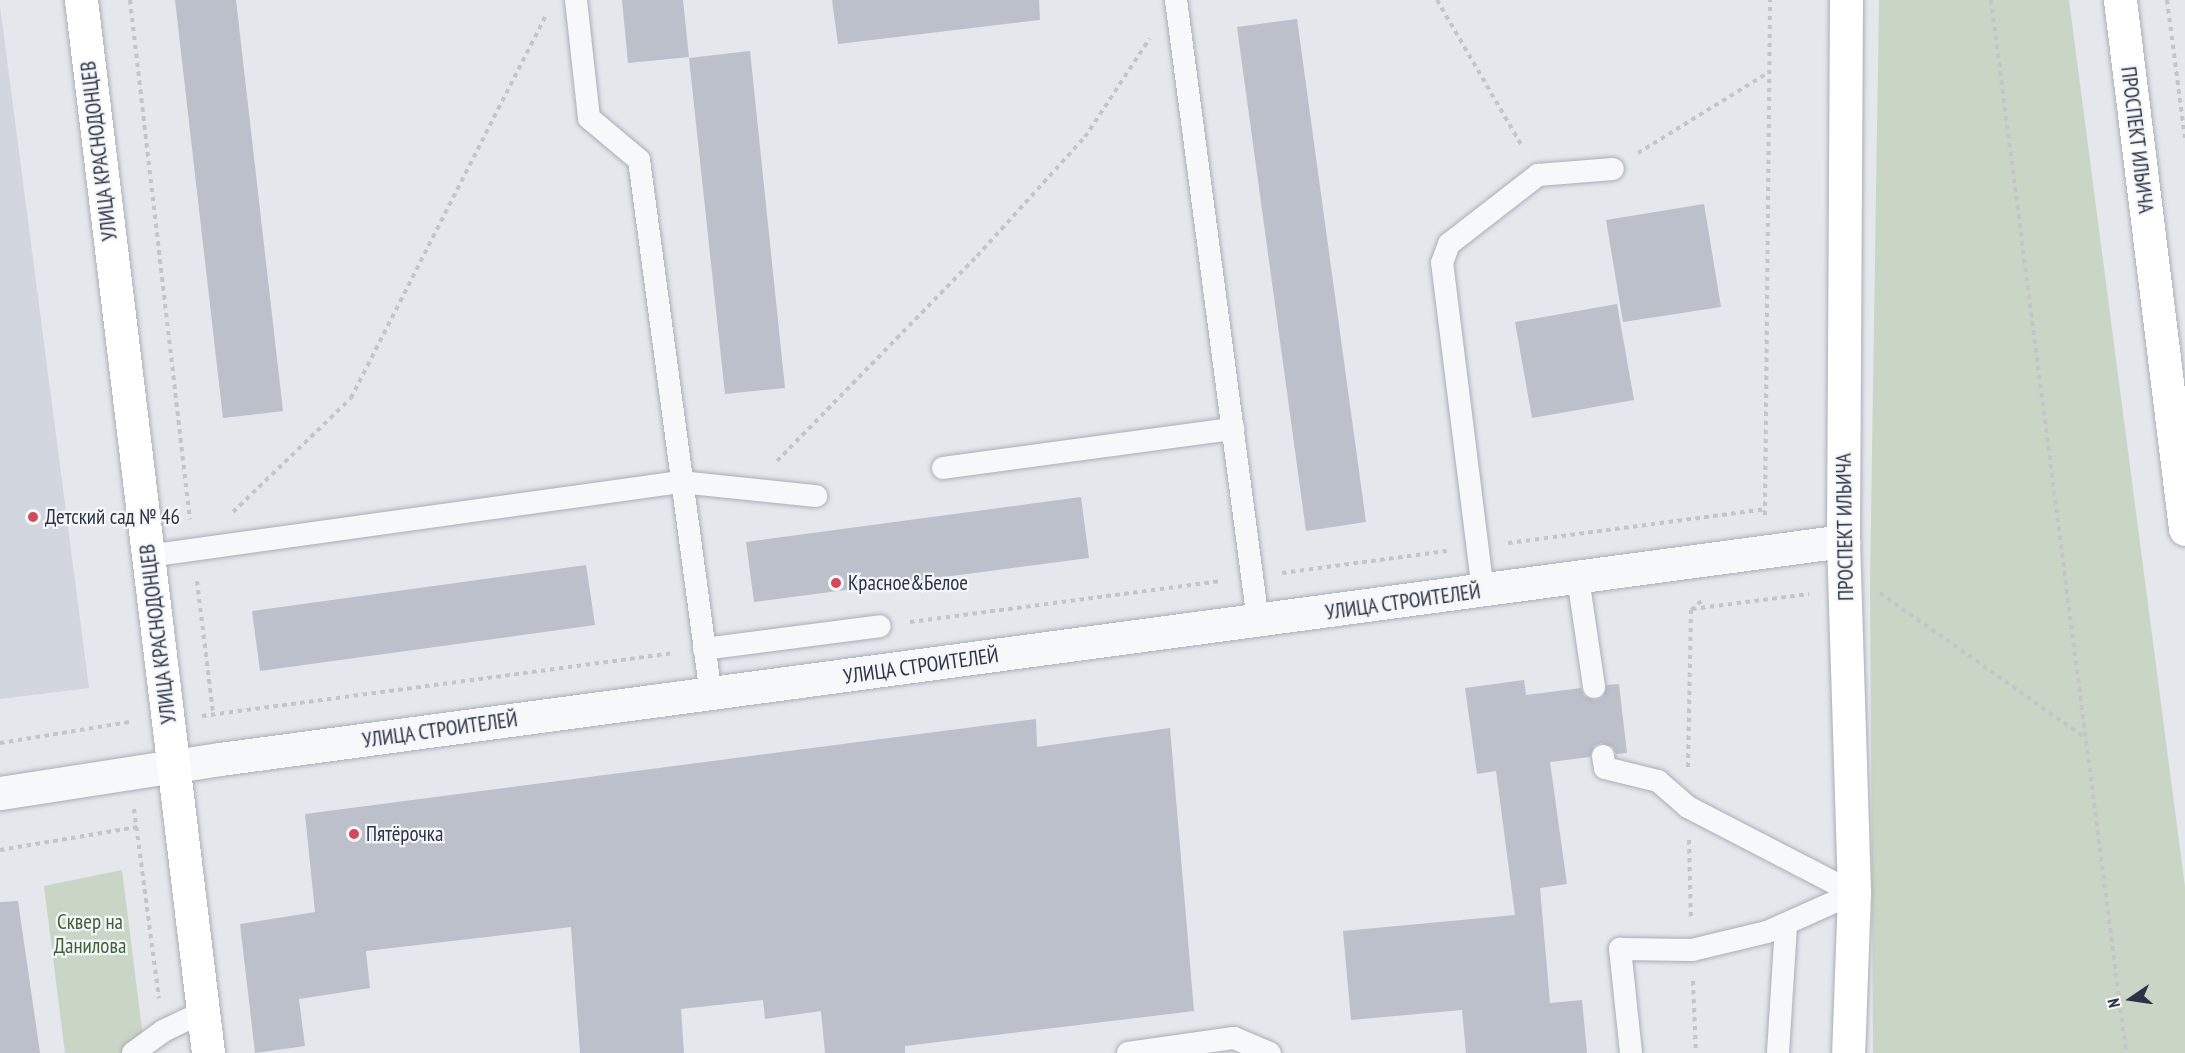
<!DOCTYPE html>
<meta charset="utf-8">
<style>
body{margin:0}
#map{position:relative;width:2185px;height:1053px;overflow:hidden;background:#e4e7ec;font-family:"PT Sans Narrow",sans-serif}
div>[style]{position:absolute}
.built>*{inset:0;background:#d2d6de}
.green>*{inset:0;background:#c9d6c5}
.building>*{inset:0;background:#bbc0ca}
.path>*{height:4px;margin-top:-2px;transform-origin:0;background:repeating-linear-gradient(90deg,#c2c5cb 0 4.5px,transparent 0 9px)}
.roads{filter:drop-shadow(0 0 2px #a9aeb7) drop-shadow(0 0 2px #a9aeb7)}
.lane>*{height:22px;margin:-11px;padding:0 11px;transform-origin:11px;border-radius:11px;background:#f7f8fa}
.street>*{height:33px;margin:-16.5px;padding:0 16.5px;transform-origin:16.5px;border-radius:16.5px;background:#f7f8fa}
.secondary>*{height:33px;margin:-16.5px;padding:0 16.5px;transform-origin:16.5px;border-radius:16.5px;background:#fff}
.primary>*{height:33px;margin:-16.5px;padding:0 16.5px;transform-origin:16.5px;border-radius:16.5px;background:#fff}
.dots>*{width:16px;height:16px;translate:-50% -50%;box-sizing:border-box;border:3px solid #f4f6f9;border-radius:50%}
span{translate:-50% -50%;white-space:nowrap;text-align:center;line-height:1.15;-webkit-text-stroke:4.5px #f4f6f9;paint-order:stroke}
.street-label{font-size:21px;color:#2b3445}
.poi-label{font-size:21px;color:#2b3445}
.left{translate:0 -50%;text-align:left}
.park-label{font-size:21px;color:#3f6138}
.north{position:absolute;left:2101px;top:969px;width:60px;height:60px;-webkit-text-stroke:4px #f4f6f9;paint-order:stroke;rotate:257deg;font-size:16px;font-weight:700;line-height:24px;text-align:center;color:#2b3445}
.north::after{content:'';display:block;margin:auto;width:21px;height:27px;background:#2b3445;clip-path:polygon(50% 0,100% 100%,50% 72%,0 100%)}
</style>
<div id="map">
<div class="built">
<div style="clip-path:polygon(0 6px,89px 688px,0 699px)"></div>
</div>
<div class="green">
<div style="clip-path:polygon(1879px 0,2069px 0,2185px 887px,2185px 1053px,1873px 1053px,1870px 586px)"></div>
<div style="clip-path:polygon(122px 870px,145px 1053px,65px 1053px,44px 886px)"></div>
</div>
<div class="building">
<div style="clip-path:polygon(175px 0,236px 0,283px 411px,223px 418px)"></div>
<div style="clip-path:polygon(622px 0,683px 0,689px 57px,628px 63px)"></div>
<div style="clip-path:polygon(832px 0,1039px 0,1040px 20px,838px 44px)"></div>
<div style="clip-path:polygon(1297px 19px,1366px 522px,1306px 531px,1237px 27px)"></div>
<div style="clip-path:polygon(750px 51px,785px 388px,725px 394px,689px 58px)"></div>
<div style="clip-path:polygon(1704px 204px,1721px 307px,1623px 322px,1606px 220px)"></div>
<div style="clip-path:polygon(1617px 304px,1634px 400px,1532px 418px,1515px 322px)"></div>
<div style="clip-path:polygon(1081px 497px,1089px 558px,754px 602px,746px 542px)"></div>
<div style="clip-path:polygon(586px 565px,595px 625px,260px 671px,252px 611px)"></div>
<div style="clip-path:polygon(1524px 680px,1526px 695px,1581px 688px,1584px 696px,1595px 700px,1603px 697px,1607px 685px,1619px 684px,1627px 753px,1616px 754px,1613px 747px,1601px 743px,1594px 746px,1590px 757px,1550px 762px,1567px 884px,1540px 888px,1550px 1003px,1582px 1000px,1587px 1053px,1466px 1053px,1462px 1010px,1351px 1020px,1343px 931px,1515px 915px,1496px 771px,1477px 774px,1465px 688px)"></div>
<div style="clip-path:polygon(1036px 719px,1037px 747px,1170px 728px,1194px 1011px,905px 1046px,905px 1053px,825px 1053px,821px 1011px,765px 1019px,763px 1000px,681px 1009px,684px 1053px,580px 1053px,571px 927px,366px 951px,370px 988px,299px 999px,305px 1046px,255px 1053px,240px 924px,315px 912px,305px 814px)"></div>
<div style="clip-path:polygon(18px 901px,40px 1053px,0 1053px,0 902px)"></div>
</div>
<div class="path">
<div style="left:130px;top:0;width:523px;rotate:83.42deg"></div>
<div style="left:1437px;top:0;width:171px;rotate:59.8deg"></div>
<div style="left:1991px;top:0;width:1062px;rotate:82.69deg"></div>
<div style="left:2167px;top:0;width:139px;rotate:82.6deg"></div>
<div style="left:1638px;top:153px;width:154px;rotate:-31.7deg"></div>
<div style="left:777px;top:461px;width:286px;rotate:-45.7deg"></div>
<div style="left:977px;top:256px;width:161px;rotate:-47.8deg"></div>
<div style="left:1085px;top:137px;width:118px;rotate:-56.7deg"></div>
<div style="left:233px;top:512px;width:164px;rotate:-44deg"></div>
<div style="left:351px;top:398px;width:429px;rotate:-63deg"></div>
<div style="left:1765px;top:515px;width:515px;rotate:-89.44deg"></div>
<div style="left:1508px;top:543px;width:261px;rotate:-7.5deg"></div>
<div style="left:1282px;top:573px;width:166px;rotate:-7.6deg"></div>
<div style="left:197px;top:581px;width:134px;rotate:83.1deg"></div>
<div style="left:1880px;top:593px;width:253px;rotate:35.2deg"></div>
<div style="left:1692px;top:609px;width:118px;rotate:-7.3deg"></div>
<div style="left:910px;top:622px;width:314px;rotate:-7.5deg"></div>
<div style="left:202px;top:716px;width:476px;rotate:-7.6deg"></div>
<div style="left:0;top:743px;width:132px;rotate:-9.2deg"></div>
<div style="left:1688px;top:767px;width:157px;rotate:-88.9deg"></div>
<div style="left:1691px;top:610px;width:18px;rotate:-41deg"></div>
<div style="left:134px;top:809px;width:191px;rotate:82.5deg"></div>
<div style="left:1689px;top:840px;width:80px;rotate:88.6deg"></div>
<div style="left:0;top:850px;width:139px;rotate:-9.5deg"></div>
<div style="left:1693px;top:981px;width:72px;rotate:87.6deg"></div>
</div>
<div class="roads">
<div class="lane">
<div style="left:576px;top:0;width:119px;rotate:83.7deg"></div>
<div style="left:589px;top:118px;width:65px;rotate:40deg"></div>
<div style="left:639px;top:160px;width:540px;rotate:82.34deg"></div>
<div style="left:1176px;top:0;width:626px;rotate:82.48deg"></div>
<div style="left:943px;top:468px;width:293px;rotate:-7.7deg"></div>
<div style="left:148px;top:556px;width:537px;rotate:-7.92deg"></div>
<div style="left:680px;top:482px;width:137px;rotate:5.9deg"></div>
<div style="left:1578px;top:578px;width:110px;rotate:81.6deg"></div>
<div style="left:1483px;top:591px;width:331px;rotate:-97.1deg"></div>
<div style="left:1442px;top:263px;width:20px;rotate:-70deg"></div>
<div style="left:1449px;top:244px;width:113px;rotate:-37.8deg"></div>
<div style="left:1538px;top:175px;width:75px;rotate:-4.6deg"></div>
<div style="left:704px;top:649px;width:177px;rotate:-7.4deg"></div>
<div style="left:1603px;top:756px;width:12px;rotate:81deg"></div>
<div style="left:1605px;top:768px;width:55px;rotate:13.8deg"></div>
<div style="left:1658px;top:781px;width:40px;rotate:41deg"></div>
<div style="left:1688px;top:807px;width:187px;rotate:27.4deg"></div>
<div style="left:133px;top:1053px;width:37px;rotate:-36deg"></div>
<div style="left:163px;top:1031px;width:44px;rotate:-25.4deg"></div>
<div style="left:1128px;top:1053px;width:107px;rotate:-8.1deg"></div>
<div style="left:1234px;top:1038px;width:39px;rotate:23deg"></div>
<div style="left:1631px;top:1053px;width:105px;rotate:-96deg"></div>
<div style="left:1620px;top:949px;width:72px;rotate:0.8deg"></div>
<div style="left:1692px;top:950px;width:77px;rotate:-13.5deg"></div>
<div style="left:1767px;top:932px;width:95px;rotate:-24.1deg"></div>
<div style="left:1778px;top:1053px;width:126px;rotate:-86.4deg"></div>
</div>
<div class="street">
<div style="left:0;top:793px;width:223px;rotate:-8.8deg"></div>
<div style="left:220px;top:759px;width:1638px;rotate:-7.65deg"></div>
</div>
<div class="secondary">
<div style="left:81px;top:0;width:1061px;rotate:83.12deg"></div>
</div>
<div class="primary">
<div style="left:1846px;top:0;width:541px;rotate:90.32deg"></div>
<div style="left:1843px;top:541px;width:352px;rotate:88.2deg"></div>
<div style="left:1854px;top:893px;width:160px;rotate:92.1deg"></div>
<div style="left:2120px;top:0;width:533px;rotate:82.99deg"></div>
</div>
</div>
<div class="dots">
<div style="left:33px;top:517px;background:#d1495b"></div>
<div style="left:836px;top:583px;background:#d1495b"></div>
<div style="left:354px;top:834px;background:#d1495b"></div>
</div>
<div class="street-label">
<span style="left:2137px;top:140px;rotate:83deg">ПРОСПЕКТ ИЛЬИЧА</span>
<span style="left:99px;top:151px;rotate:-97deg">УЛИЦА КРАСНОДОНЦЕВ</span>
<span style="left:1845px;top:527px;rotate:-91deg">ПРОСПЕКТ ИЛЬИЧА</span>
<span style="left:1403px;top:602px;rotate:-8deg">УЛИЦА СТРОИТЕЛЕЙ</span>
<span style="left:158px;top:634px;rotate:-97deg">УЛИЦА КРАСНОДОНЦЕВ</span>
<span style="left:921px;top:666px;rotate:-8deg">УЛИЦА СТРОИТЕЛЕЙ</span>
<span style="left:440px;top:730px;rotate:-8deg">УЛИЦА СТРОИТЕЛЕЙ</span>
</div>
<div class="poi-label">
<span class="left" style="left:45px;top:517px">Детский сад № 46</span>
<span class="left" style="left:848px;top:583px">Красное&amp;Белое</span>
<span class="left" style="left:366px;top:834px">Пятёрочка</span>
</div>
<div class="park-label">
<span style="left:90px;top:934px">Сквер на<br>Данилова</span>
</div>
<div class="north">N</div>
</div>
